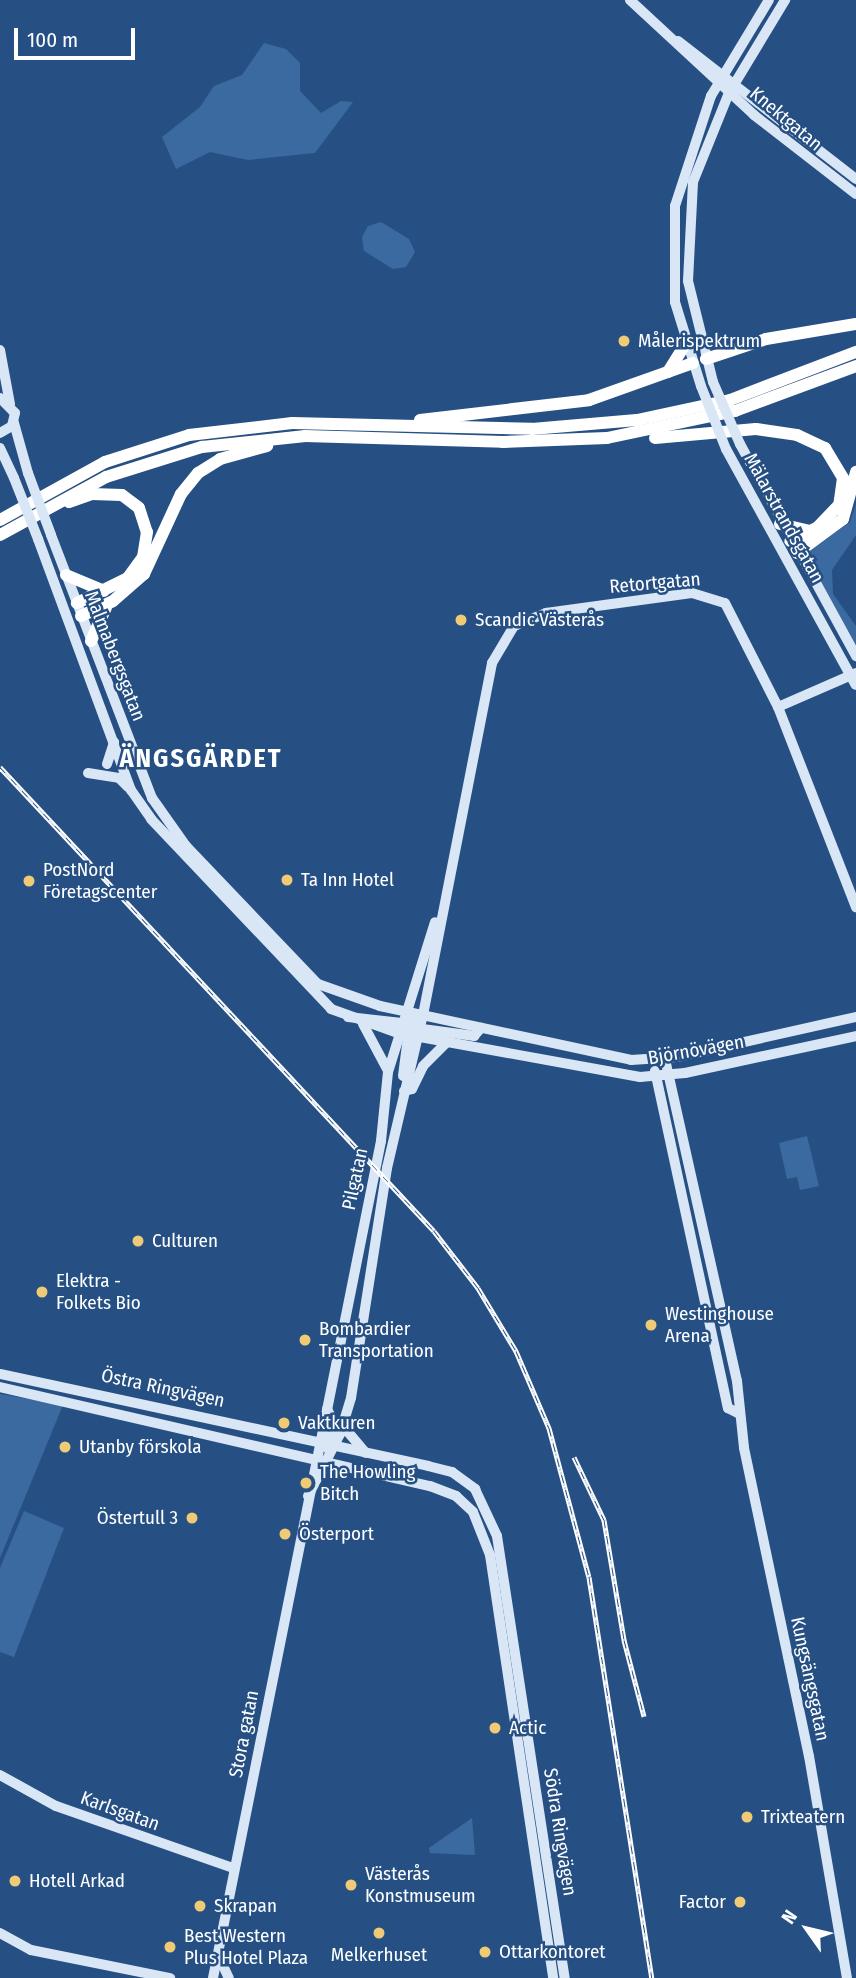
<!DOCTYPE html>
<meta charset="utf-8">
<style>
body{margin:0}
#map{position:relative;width:856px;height:1978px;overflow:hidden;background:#265084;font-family:"Fira Sans Condensed",sans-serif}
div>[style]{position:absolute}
.green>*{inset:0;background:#3b6aa0}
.secondary>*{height:10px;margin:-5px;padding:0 5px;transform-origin:5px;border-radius:5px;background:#d9e6f6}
.highway>*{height:12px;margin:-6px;padding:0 6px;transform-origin:6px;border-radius:6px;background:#fff}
.rail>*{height:5px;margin-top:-2.5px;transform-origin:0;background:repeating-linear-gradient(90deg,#265084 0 8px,#fff 0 16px);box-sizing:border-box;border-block:2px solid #fff}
.secondary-bridge>*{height:10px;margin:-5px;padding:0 5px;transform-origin:5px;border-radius:5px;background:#d9e6f6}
.dots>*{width:19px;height:19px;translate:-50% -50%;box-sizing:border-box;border:4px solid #265084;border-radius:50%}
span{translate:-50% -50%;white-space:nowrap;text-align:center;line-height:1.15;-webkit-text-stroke:5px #265084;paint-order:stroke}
.street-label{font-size:19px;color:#fff}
.poi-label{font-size:19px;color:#fff}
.left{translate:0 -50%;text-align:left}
.right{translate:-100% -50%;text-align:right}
.district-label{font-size:26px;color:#fff;font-weight:700;letter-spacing:2px}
.north{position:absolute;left:772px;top:1894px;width:70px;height:70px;-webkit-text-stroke:5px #265084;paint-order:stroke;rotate:304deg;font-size:19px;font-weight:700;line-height:28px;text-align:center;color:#fff}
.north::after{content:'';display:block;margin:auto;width:24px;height:32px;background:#fff;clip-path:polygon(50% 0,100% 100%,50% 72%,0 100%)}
.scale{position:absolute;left:14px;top:28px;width:121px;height:32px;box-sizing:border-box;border:4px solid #fff;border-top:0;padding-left:9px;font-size:21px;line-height:24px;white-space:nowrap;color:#fff;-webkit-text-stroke:5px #265084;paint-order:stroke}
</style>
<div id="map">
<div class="green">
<div style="clip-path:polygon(264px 43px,286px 49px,300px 63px,300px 91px,321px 113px,341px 101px,353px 102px,315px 153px,248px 160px,210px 152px,176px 169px,162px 137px,200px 107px,214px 86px,242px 75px)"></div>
<div style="clip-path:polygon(381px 222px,409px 239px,415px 252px,406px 267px,393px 269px,364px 251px,362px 237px,368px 226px)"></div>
<div style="clip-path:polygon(856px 504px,856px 535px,832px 570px,833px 594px,856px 626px,856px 646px,808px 562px,810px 551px,850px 522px)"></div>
<div style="clip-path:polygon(807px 1136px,819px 1186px,800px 1190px,797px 1177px,787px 1179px,779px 1143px)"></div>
<div style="clip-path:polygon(0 1394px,63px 1405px,0 1558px)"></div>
<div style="clip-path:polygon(24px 1511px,64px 1528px,14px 1657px,0 1652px,0 1568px)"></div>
<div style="clip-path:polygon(472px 1818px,475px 1855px,430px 1853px,429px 1848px)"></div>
</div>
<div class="secondary">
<div style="left:630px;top:0;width:169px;rotate:42.8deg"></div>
<div style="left:754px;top:115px;width:129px;rotate:37.8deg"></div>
<div style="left:678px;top:41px;width:225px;rotate:37.8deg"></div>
<div style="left:0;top:350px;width:55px;rotate:79.5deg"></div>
<div style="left:713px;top:382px;width:104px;rotate:-103.9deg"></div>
<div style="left:688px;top:281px;width:99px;rotate:-87.1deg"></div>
<div style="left:693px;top:182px;width:96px;rotate:-68deg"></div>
<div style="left:729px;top:93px;width:109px;rotate:-58.9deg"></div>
<div style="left:701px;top:386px;width:88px;rotate:-107.2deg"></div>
<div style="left:675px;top:302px;width:96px;rotate:-90deg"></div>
<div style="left:675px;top:206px;width:116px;rotate:-71.9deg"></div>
<div style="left:711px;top:96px;width:112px;rotate:-58.9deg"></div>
<div style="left:0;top:398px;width:21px;rotate:45deg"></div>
<div style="left:15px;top:413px;width:13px;rotate:103deg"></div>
<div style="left:12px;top:426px;width:14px;rotate:150deg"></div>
<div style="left:14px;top:423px;width:52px;rotate:74.4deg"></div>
<div style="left:740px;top:444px;width:242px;rotate:61.3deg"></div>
<div style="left:0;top:448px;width:33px;rotate:65deg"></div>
<div style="left:726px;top:449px;width:269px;rotate:61.2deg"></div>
<div style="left:51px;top:535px;width:282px;rotate:69deg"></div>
<div style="left:152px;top:798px;width:59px;rotate:54.7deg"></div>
<div style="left:186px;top:846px;width:191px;rotate:46.3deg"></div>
<div style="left:318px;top:984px;width:66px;rotate:19.5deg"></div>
<div style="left:380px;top:1006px;width:257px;rotate:12.1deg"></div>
<div style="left:631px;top:1060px;width:46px;rotate:-3.7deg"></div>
<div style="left:677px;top:1057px;width:183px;rotate:-12.6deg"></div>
<div style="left:38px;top:539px;width:268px;rotate:69.7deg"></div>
<div style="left:131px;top:790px;width:35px;rotate:55deg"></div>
<div style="left:151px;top:819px;width:262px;rotate:46.5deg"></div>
<div style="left:331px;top:1009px;width:71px;rotate:19.7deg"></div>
<div style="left:398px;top:1033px;width:246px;rotate:10.3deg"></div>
<div style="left:640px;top:1077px;width:45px;rotate:-5.1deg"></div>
<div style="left:685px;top:1073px;width:175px;rotate:-12.2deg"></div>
<div style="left:778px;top:707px;width:85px;rotate:-23.6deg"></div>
<div style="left:107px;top:764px;width:23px;rotate:-72deg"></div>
<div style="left:88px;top:773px;width:31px;rotate:9deg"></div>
<div style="left:119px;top:778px;width:13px;rotate:45deg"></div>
<div style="left:348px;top:1017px;width:54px;rotate:6.3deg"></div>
<div style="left:402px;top:1023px;width:22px;rotate:-21deg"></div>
<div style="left:363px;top:1024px;width:51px;rotate:61.9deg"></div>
<div style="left:399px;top:1033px;width:17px;rotate:-17deg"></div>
<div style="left:415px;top:1028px;width:60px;rotate:7.7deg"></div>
<div style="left:474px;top:1036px;width:11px;rotate:-49deg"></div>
<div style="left:665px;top:1059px;width:330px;rotate:77.4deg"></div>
<div style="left:737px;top:1381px;width:67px;rotate:84deg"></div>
<div style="left:744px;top:1448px;width:315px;rotate:78.1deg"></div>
<div style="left:809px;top:1756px;width:225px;rotate:80.3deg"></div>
<div style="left:655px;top:1071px;width:345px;rotate:77.8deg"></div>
<div style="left:728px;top:1408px;width:11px;rotate:27deg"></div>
<div style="left:403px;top:1076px;width:47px;rotate:-82.7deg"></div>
<div style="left:404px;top:1091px;width:8px;rotate:-14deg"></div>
<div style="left:412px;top:1089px;width:25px;rotate:-64deg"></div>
<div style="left:423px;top:1066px;width:34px;rotate:-45deg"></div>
<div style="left:0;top:1374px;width:438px;rotate:12.1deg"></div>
<div style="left:428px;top:1466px;width:25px;rotate:14deg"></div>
<div style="left:452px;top:1472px;width:29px;rotate:36deg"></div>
<div style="left:475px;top:1489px;width:52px;rotate:64.9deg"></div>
<div style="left:497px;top:1536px;width:447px;rotate:81.3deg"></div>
<div style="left:0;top:1387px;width:441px;rotate:13deg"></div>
<div style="left:430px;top:1486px;width:28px;rotate:21deg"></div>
<div style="left:456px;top:1496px;width:23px;rotate:43deg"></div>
<div style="left:473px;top:1512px;width:46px;rotate:68.4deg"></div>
<div style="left:490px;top:1555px;width:428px;rotate:81.5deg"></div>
<div style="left:327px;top:1409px;width:11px;rotate:63deg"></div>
<div style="left:332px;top:1419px;width:30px;rotate:98deg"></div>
<div style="left:343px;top:1426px;width:35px;rotate:50deg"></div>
<div style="left:308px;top:1496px;width:70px;rotate:-62.7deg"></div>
<div style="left:340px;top:1434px;width:38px;rotate:-73deg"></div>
<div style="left:351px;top:1398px;width:233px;rotate:-81.1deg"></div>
<div style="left:387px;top:1168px;width:157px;rotate:-76.8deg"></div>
<div style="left:423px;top:1015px;width:359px;rotate:-78.9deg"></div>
<div style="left:492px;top:663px;width:43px;rotate:-59.3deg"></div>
<div style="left:514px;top:626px;width:35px;rotate:-22deg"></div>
<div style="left:546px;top:613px;width:147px;rotate:-7.8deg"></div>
<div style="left:692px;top:593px;width:34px;rotate:17deg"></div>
<div style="left:725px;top:603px;width:117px;rotate:63deg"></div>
<div style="left:778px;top:707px;width:215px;rotate:68.7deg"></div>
<div style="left:0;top:1775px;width:64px;rotate:29deg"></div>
<div style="left:56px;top:1806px;width:188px;rotate:19.3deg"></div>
<div style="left:0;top:1933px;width:35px;rotate:29deg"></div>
<div style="left:31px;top:1950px;width:142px;rotate:11.4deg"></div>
<div style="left:219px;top:1957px;width:23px;rotate:65deg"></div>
<div style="left:213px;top:1978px;width:854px;rotate:-78.65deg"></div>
<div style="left:381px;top:1141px;width:69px;rotate:-84.2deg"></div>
<div style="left:388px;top:1072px;width:157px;rotate:-72.6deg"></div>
</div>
<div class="highway">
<div style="left:706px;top:359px;width:63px;rotate:-18.4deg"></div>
<div style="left:766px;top:339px;width:91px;rotate:-9.5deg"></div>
<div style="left:668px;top:372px;width:34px;rotate:-58deg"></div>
<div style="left:420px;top:420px;width:170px;rotate:-6.7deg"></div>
<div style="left:589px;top:400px;width:110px;rotate:-19.6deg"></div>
<div style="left:655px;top:438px;width:101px;rotate:-5.1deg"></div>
<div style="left:756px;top:429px;width:41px;rotate:8.3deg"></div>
<div style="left:797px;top:435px;width:31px;rotate:25deg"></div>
<div style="left:825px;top:448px;width:35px;rotate:59deg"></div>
<div style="left:843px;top:478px;width:27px;rotate:98deg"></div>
<div style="left:839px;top:505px;width:30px;rotate:134deg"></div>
<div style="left:818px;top:527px;width:31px;rotate:153deg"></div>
<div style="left:69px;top:502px;width:24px;rotate:-19deg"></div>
<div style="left:92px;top:494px;width:30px;rotate:2deg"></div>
<div style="left:122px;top:495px;width:21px;rotate:37deg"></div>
<div style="left:139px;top:508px;width:25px;rotate:72deg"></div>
<div style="left:147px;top:532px;width:25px;rotate:99deg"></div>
<div style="left:143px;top:557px;width:26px;rotate:126deg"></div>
<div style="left:128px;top:578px;width:57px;rotate:153.9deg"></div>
<div style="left:0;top:520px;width:120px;rotate:-28.9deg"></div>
<div style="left:105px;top:462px;width:88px;rotate:-17.8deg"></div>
<div style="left:189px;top:435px;width:104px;rotate:-6.6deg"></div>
<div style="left:292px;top:423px;width:240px;rotate:1.4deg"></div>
<div style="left:532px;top:429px;width:105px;rotate:-4.9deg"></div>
<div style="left:637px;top:420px;width:95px;rotate:-12.1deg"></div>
<div style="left:730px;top:400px;width:135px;rotate:-20.9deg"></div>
<div style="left:780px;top:524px;width:31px;rotate:13deg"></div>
<div style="left:0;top:535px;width:121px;rotate:-28.7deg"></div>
<div style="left:106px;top:477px;width:101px;rotate:-17.4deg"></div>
<div style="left:202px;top:447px;width:104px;rotate:-6.1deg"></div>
<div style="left:305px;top:436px;width:198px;rotate:1.7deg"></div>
<div style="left:503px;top:442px;width:104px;rotate:-2.2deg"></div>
<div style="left:607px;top:438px;width:131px;rotate:-11.9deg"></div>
<div style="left:735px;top:411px;width:129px;rotate:-20.4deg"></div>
<div style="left:797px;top:553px;width:57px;rotate:-36.5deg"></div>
<div style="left:843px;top:519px;width:49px;rotate:-74.5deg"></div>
<div style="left:66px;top:575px;width:41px;rotate:22.8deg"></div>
<div style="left:81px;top:616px;width:35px;rotate:-25deg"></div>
<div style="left:113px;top:601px;width:41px;rotate:-41.1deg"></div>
<div style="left:144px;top:574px;width:88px;rotate:-65.2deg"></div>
<div style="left:181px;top:494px;width:27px;rotate:-51deg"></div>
<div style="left:198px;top:473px;width:26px;rotate:-32deg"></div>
<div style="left:220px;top:459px;width:49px;rotate:-15.5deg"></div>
<div style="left:91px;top:641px;width:37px;rotate:-66deg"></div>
</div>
<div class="rail">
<div style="left:0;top:767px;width:635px;rotate:46.91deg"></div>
<div style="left:434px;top:1231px;width:72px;rotate:52.3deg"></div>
<div style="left:478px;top:1288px;width:74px;rotate:58.9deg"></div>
<div style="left:516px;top:1351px;width:84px;rotate:66.8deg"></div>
<div style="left:549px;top:1428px;width:154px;rotate:75deg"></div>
<div style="left:589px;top:1577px;width:406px;rotate:81.1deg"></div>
<div style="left:574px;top:1457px;width:70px;rotate:64.5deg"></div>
<div style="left:604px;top:1520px;width:122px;rotate:80.5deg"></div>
<div style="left:624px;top:1640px;width:79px;rotate:75.3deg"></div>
</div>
<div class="secondary-bridge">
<div style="left:713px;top:382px;width:68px;rotate:66.5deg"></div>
<div style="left:701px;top:386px;width:68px;rotate:68.4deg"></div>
<div style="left:28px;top:473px;width:66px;rotate:69.6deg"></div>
<div style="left:14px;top:478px;width:66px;rotate:68.5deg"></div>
</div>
<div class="dots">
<div style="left:624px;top:341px;background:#f0cb75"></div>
<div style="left:461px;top:620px;background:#f0cb75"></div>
<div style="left:287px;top:880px;background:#f0cb75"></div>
<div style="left:29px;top:881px;background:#f0cb75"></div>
<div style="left:138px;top:1241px;background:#f0cb75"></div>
<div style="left:42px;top:1292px;background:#f0cb75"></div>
<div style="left:651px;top:1325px;background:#f0cb75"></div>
<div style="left:305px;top:1340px;background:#f0cb75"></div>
<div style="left:284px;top:1423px;background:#f0cb75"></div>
<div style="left:65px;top:1447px;background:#f0cb75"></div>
<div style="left:306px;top:1483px;background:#f0cb75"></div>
<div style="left:192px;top:1518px;background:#f0cb75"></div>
<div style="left:285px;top:1534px;background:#f0cb75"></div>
<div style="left:495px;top:1728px;background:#f0cb75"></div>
<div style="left:747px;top:1817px;background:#f0cb75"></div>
<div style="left:15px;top:1881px;background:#f0cb75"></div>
<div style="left:351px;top:1885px;background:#f0cb75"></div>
<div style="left:740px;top:1902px;background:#f0cb75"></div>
<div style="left:200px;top:1906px;background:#f0cb75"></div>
<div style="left:379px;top:1933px;background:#f0cb75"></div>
<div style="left:170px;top:1947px;background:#f0cb75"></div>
<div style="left:485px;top:1952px;background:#f0cb75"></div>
</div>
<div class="street-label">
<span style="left:786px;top:119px;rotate:40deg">Knektgatan</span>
<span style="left:784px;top:518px;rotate:61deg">Mälarstrandsgatan</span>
<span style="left:655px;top:583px;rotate:-5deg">Retortgatan</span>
<span style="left:115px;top:656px;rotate:69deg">Malmabergsgatan</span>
<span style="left:696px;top:1050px;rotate:-10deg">Björnövägen</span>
<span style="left:355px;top:1179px;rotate:-78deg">Pilgatan</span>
<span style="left:163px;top:1388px;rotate:12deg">Östra Ringvägen</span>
<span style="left:810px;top:1679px;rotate:78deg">Kungsängsgatan</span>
<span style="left:244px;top:1734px;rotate:-79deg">Stora gatan</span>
<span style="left:120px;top:1811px;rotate:20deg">Karlsgatan</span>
<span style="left:560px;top:1832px;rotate:81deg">Södra Ringvägen</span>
</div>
<div class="poi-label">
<span class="left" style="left:638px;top:341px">Målerispektrum</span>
<span class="left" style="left:475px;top:620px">Scandic Västerås</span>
<span class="left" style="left:43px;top:881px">PostNord<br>Företagscenter</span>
<span class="left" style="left:301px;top:880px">Ta Inn Hotel</span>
<span class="left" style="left:152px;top:1241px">Culturen</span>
<span class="left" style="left:56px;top:1292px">Elektra -<br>Folkets Bio</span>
<span class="left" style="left:665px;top:1325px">Westinghouse<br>Arena</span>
<span class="left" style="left:319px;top:1340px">Bombardier<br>Transportation</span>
<span class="left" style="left:298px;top:1423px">Vaktkuren</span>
<span class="left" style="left:79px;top:1447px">Utanby förskola</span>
<span class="left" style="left:320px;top:1483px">The Howling<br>Bitch</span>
<span class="right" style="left:178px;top:1518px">Östertull 3</span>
<span class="left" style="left:299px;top:1534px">Österport</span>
<span class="left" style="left:509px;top:1728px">Actic</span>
<span class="left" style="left:761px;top:1817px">Trixteatern</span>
<span class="left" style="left:365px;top:1885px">Västerås<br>Konstmuseum</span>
<span class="left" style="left:29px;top:1881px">Hotell Arkad</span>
<span class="right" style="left:726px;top:1902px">Factor</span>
<span class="left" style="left:214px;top:1906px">Skrapan</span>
<span class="left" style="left:184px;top:1947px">Best Western<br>Plus Hotel Plaza</span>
<span class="left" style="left:499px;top:1952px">Ottarkontoret</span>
<span style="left:379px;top:1955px">Melkerhuset</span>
</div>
<div class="district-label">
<span style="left:201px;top:759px">ÄNGSGÄRDET</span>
</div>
<div class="north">N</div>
<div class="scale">100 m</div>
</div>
